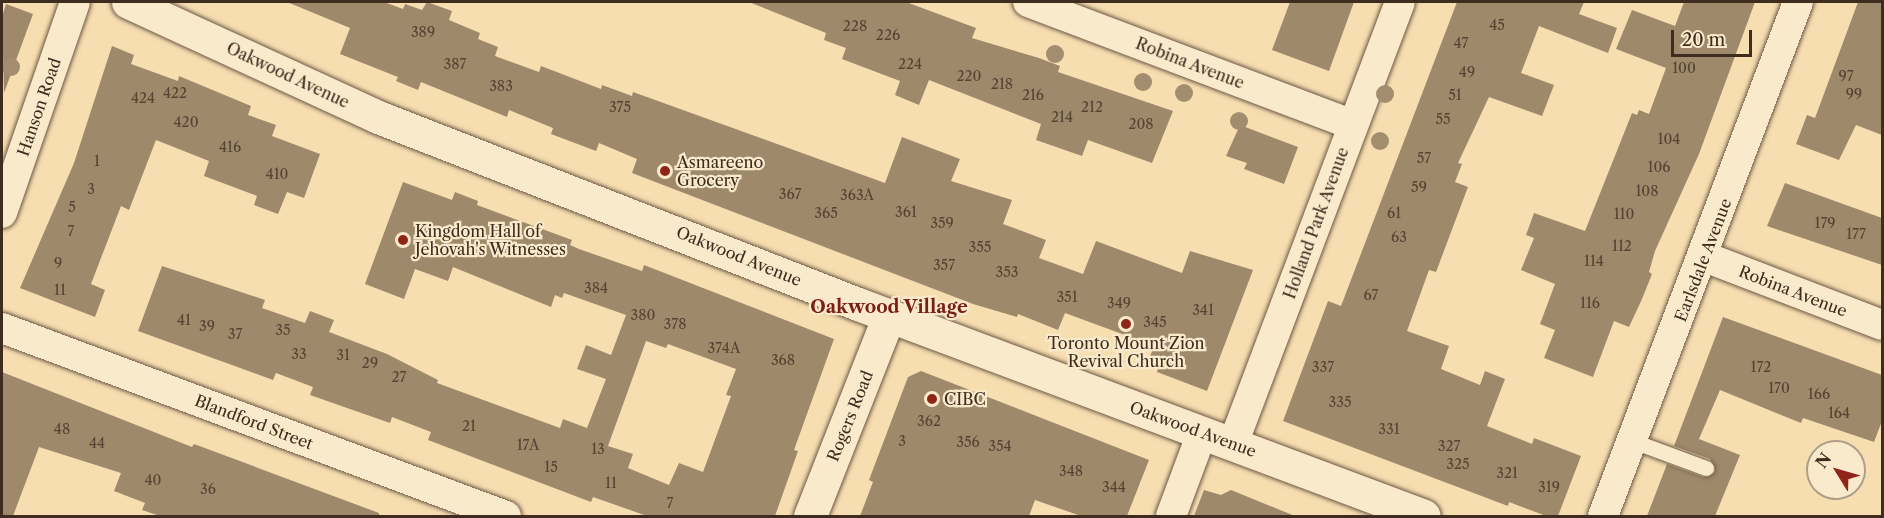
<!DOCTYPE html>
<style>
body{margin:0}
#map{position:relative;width:1884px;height:518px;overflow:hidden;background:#f7deb1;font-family:"Libre Caslon Text",serif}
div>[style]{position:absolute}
.building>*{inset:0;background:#9e896b}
.roads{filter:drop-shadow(0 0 2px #6c5844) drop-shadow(0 0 2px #6c5844)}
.service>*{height:15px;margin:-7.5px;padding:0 7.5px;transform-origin:7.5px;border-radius:7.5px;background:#faeacc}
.minor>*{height:30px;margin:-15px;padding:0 15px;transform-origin:15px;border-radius:15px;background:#faeacc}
.tertiary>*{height:33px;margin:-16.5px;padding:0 16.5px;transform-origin:16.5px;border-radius:16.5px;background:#faeacc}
.trees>*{width:18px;height:18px;margin:-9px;border-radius:50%;background:#a28d6e}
.dots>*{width:16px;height:16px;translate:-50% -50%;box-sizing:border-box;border:3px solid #faeacc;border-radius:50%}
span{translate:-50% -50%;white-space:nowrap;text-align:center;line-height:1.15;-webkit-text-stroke:4.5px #faeacc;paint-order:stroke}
.number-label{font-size:14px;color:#564332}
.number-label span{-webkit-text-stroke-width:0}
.street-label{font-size:16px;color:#3e2c1f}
.poi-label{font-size:16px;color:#3e2c1f}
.left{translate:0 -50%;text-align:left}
.neighbourhood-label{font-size:18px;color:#7a1f14;font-weight:700}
.frame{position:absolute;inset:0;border:3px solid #3e2c1f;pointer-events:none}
.north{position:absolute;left:1806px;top:440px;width:60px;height:60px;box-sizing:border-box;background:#faeacc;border:2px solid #af9e87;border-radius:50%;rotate:307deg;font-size:16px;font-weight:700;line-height:24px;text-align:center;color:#3e2c1f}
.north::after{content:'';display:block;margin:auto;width:21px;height:27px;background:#8f2418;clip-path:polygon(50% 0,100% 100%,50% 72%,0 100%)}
.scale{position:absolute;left:1671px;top:30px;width:81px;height:27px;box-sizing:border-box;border:3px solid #3e2c1f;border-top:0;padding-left:8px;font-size:18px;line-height:21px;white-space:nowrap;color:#3e2c1f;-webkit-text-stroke:4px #faeacc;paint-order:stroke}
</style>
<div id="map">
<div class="building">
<div style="clip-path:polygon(287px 2px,384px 2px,403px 9px,405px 4px,422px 10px,427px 2px,452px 11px,449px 20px,480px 33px,478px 39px,498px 47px,495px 56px,539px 72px,541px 66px,601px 89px,602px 85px,632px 96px,633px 92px,885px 183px,902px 137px,960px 159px,951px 181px,1012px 200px,1003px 224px,1046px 240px,1039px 258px,1083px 274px,1096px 241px,1182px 273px,1190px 251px,1253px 270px,1207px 391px,1157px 372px,1158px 368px,1147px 364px,1154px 346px,1133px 338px,1065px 313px,1058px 330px,1018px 314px,1017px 317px,973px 304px,632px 173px,637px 159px,599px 143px,596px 151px,551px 134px,553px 128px,509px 110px,507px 117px,421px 82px,418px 90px,396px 81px,398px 77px,340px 54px,350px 28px)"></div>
<div style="clip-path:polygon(749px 2px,906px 2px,976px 28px,972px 38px,1039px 58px,1060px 66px,1058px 72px,1173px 111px,1152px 163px,1088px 140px,1082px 156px,1036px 140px,1041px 124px,929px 80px,919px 105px,895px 95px,900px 81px,842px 59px,846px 48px,824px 40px,826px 33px)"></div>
<div style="clip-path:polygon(1290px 2px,1354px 2px,1329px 71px,1272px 50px)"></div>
<div style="clip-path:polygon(1457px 2px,1584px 2px,1579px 14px,1617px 28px,1608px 53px,1539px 26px,1521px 73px,1554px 85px,1542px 116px,1489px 97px,1458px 163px,1462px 164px,1455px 182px,1468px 187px,1436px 272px,1429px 270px,1407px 331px,1449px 346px,1441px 369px,1480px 385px,1485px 371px,1505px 379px,1487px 426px,1532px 444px,1534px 438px,1581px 456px,1558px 516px,1546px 516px,1509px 502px,1508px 506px,1283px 421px,1328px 301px,1341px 306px)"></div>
<div style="clip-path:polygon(1684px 2px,1755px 2px,1699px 154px,1655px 251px,1649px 272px,1652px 274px,1642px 299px,1629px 327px,1614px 321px,1593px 377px,1544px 358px,1555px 330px,1540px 324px,1555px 284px,1521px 270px,1534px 238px,1526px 235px,1534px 213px,1585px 231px,1632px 113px,1637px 115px,1639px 110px,1649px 114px,1666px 68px,1616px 49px,1632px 10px,1675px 26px)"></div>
<div style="clip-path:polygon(1858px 2px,1882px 2px,1882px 135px,1856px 125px,1839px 160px,1796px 144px,1807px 115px,1815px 118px)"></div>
<div style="clip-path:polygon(6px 4px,33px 14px,4px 93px,2px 17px)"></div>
<div style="clip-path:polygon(112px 46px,134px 55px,131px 64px,178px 81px,179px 76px,251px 106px,248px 115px,276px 125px,272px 136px,320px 154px,304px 198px,287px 192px,278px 214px,254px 205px,257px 196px,204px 176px,209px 161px,156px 140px,129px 210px,121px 206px,91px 284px,105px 290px,95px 317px,20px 288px,74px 163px)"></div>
<div style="clip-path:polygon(1240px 125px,1298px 147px,1284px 184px,1244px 169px,1247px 163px,1226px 156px)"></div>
<div style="clip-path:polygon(evenodd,403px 182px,452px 200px,455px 192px,478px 201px,477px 205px,572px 240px,570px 245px,579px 249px,642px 271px,644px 265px,834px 339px,794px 450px,798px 451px,775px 516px,647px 516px,593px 497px,591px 502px,428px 440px,431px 432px,392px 417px,390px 423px,310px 395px,313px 387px,276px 373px,273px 380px,138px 331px,162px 266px,265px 300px,262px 308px,305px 323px,310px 311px,334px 320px,329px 332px,387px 354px,438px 380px,437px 383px,560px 428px,563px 419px,587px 428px,606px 379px,577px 369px,586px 345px,611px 355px,626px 315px,564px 293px,562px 298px,555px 295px,551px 307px,453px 267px,448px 281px,415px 269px,404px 299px,365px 284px,403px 182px,646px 341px,666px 348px,668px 344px,736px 369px,726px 395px,731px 396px,703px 472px,679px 463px,669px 485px,628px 468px,633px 454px,608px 446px,646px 341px)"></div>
<div style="clip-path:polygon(1785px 183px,1882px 218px,1882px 265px,1767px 226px)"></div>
<div style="clip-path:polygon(1723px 317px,1882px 375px,1882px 421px,1874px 442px,1803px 418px,1801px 423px,1720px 390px,1699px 439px,1740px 455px,1715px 516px,1647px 516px,1667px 464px,1703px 477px,1715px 472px,1710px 459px,1674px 446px)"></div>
<div style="clip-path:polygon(921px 371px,1149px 460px,1127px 516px,1081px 516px,1035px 500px,1029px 516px,860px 516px,873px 482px,869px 480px,908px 377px)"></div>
<div style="clip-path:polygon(2px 372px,192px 447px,194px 444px,379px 513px,379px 516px,160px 516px,142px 510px,145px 503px,114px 491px,121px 473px,39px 447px,13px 516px,2px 516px)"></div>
<div style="clip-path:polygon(1204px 490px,1221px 495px,1231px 490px,1295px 516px,1194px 516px)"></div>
</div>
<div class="roads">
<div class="service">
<div style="left:1633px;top:441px;width:78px;rotate:20.3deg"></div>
</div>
<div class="minor">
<div style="left:1028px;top:2px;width:347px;rotate:20.7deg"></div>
<div style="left:2px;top:213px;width:223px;rotate:-70.9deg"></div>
<div style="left:1705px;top:257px;width:190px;rotate:21deg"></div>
<div style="left:2px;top:328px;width:538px;rotate:20.46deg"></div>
<div style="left:1233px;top:444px;width:472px;rotate:-69.3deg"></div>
<div style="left:1171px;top:516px;width:89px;rotate:-69.5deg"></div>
<div style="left:1603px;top:516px;width:550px;rotate:-69.22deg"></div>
</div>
<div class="tertiary">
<div style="left:128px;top:2px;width:275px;rotate:24.7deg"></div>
<div style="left:378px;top:117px;width:515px;rotate:21.29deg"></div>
<div style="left:858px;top:304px;width:604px;rotate:20.53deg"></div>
<div style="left:810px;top:516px;width:216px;rotate:-68.5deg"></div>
</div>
</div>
<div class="trees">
<div style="left:1055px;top:54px"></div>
<div style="left:11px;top:67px"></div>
<div style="left:1143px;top:82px"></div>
<div style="left:1184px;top:93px"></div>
<div style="left:1385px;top:94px"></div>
<div style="left:1239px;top:121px"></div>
<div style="left:1380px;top:141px"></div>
</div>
<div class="dots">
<div style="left:665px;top:171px;background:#8f2418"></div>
<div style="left:403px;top:240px;background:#8f2418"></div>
<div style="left:1126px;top:324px;background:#8f2418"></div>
<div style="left:932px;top:399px;background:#8f2418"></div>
</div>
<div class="number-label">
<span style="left:1497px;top:25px">45</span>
<span style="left:855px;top:26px">228</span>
<span style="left:423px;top:32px">389</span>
<span style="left:888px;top:35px">226</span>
<span style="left:1461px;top:43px">47</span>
<span style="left:455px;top:64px">387</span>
<span style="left:910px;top:64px">224</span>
<span style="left:1684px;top:68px">100</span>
<span style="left:1467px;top:72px">49</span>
<span style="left:969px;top:76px">220</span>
<span style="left:1846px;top:76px">97</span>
<span style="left:1002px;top:84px">218</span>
<span style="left:501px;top:86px">383</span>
<span style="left:175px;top:93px">422</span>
<span style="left:1854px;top:94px">99</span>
<span style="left:1033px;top:95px">216</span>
<span style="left:1455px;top:95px">51</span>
<span style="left:143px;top:98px">424</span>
<span style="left:620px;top:107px">375</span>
<span style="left:1092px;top:107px">212</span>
<span style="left:1062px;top:117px">214</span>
<span style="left:1443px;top:119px">55</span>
<span style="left:186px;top:122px">420</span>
<span style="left:1141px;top:124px">208</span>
<span style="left:1669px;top:139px">104</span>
<span style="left:230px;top:147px">416</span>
<span style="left:1424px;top:158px">57</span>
<span style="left:97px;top:161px">1</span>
<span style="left:1659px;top:167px">106</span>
<span style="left:277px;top:174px">410</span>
<span style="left:1419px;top:187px">59</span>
<span style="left:91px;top:189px">3</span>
<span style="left:1647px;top:191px">108</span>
<span style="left:790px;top:194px">367</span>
<span style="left:857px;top:195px">363A</span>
<span style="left:72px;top:207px">5</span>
<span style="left:906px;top:212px">361</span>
<span style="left:826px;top:213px">365</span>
<span style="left:1394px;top:213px">61</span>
<span style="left:1624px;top:214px">110</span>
<span style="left:942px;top:223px">359</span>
<span style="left:1825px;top:223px">179</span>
<span style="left:71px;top:231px">7</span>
<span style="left:1856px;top:234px">177</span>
<span style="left:1399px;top:237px">63</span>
<span style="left:1622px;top:246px">112</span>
<span style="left:980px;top:247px">355</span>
<span style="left:1594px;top:261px">114</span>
<span style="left:58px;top:263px">9</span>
<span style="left:944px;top:265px">357</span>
<span style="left:1007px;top:272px">353</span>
<span style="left:596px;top:288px">384</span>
<span style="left:60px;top:290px">11</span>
<span style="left:1371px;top:295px">67</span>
<span style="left:1067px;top:297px">351</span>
<span style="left:1119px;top:303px">349</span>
<span style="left:1590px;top:303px">116</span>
<span style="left:1203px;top:310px">341</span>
<span style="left:643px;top:315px">380</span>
<span style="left:184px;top:320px">41</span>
<span style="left:1155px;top:322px">345</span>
<span style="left:675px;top:324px">378</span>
<span style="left:207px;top:326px">39</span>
<span style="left:283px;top:330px">35</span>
<span style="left:235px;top:334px">37</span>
<span style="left:724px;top:348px">374A</span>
<span style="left:299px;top:354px">33</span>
<span style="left:343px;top:355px">31</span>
<span style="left:783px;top:360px">368</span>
<span style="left:370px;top:363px">29</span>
<span style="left:1323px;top:367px">337</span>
<span style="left:1761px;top:367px">172</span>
<span style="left:399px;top:377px">27</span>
<span style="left:1779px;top:388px">170</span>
<span style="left:1819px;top:394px">166</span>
<span style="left:1340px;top:402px">335</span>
<span style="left:1839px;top:413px">164</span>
<span style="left:929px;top:421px">362</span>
<span style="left:469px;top:426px">21</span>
<span style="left:62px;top:429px">48</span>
<span style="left:1389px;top:429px">331</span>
<span style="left:902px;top:441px">3</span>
<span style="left:968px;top:442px">356</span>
<span style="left:97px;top:443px">44</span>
<span style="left:528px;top:445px">17A</span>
<span style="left:1000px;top:446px">354</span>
<span style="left:1449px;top:446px">327</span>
<span style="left:598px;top:449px">13</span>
<span style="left:1458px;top:464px">325</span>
<span style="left:551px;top:467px">15</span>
<span style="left:1071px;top:471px">348</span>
<span style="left:1507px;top:473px">321</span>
<span style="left:153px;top:480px">40</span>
<span style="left:611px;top:483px">11</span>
<span style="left:1114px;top:487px">344</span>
<span style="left:1549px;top:487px">319</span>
<span style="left:208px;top:489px">36</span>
<span style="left:670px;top:503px">7</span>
</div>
<div class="street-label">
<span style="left:1190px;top:63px;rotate:21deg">Robina Avenue</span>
<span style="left:288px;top:75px;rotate:25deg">Oakwood Avenue</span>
<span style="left:39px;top:107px;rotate:-71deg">Hanson Road</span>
<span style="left:1316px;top:223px;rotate:-70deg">Holland Park Avenue</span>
<span style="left:739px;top:256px;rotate:22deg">Oakwood Avenue</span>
<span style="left:1703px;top:260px;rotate:-69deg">Earlsdale Avenue</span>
<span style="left:1793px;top:291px;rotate:21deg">Robina Avenue</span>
<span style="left:850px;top:416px;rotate:-68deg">Rogers Road</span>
<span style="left:254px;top:422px;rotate:21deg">Blandford Street</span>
<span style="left:1193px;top:429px;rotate:20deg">Oakwood Avenue</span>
</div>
<div class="poi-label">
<span class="left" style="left:677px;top:171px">Asmareeno<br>Grocery</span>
<span class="left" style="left:415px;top:240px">Kingdom Hall of<br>Jehovah's Witnesses</span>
<span style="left:1126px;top:352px">Toronto Mount Zion<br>Revival Church</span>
<span class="left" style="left:944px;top:399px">CIBC</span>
</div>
<div class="neighbourhood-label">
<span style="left:889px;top:307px">Oakwood Village</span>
</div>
<div class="frame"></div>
<div class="north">N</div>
<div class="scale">20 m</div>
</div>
